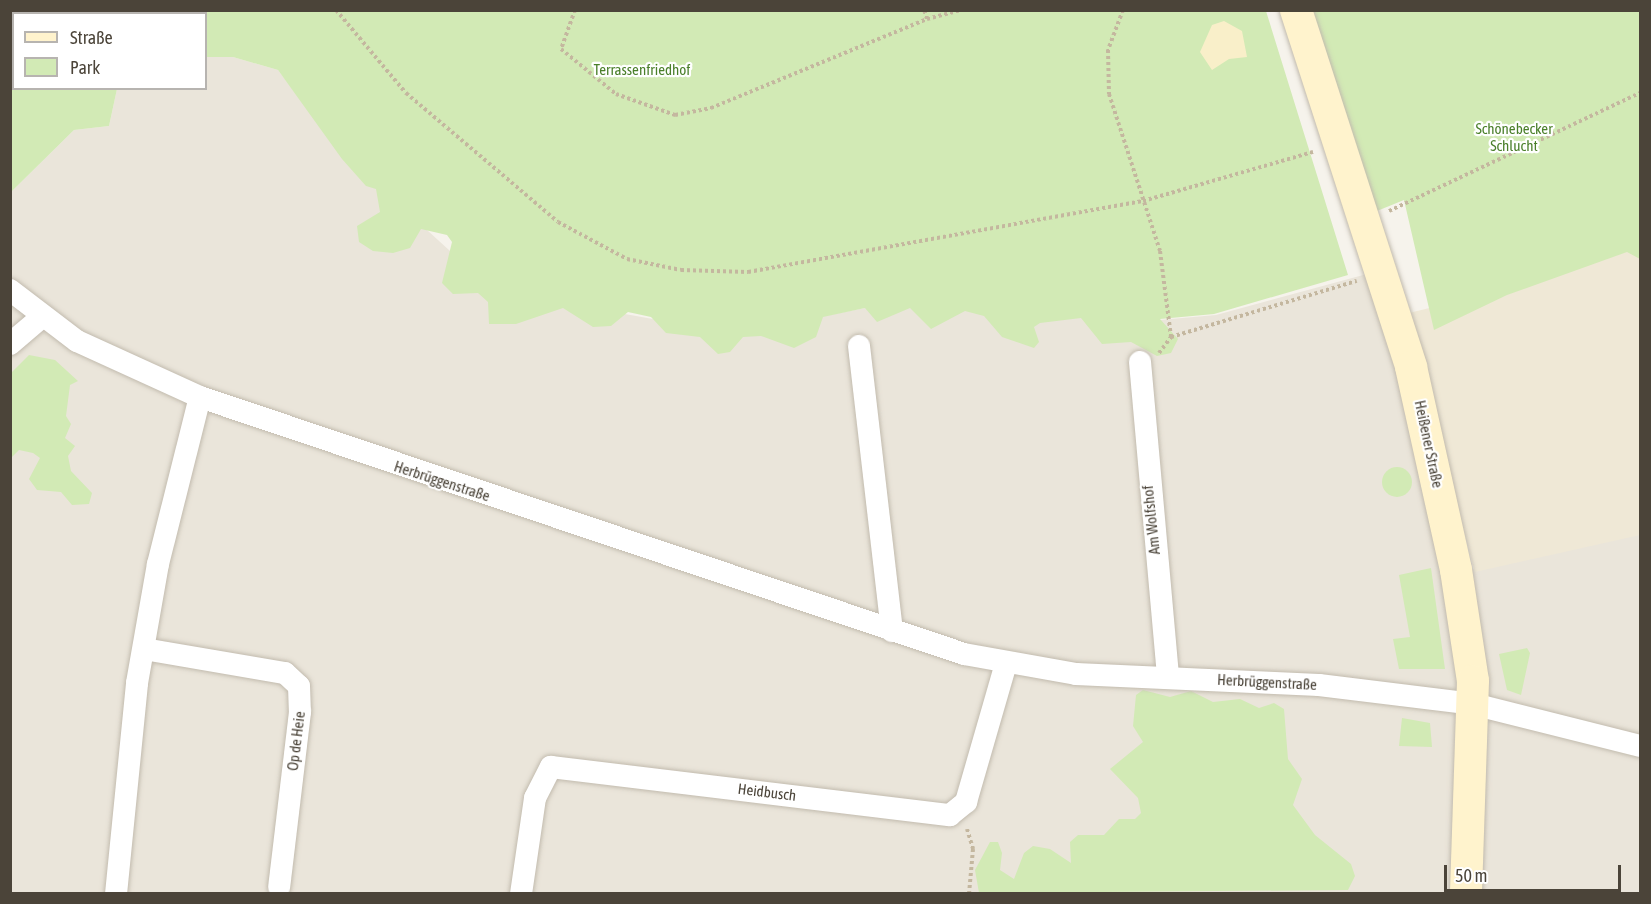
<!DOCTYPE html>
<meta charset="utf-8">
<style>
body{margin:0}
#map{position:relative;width:1651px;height:904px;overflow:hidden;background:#f6f3ec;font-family:"Asap Condensed",sans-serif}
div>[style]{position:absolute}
.residential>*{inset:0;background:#eae5da}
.education>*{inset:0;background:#efe8d6}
.green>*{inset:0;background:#d2eab5}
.round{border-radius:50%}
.sand>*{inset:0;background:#f9efc9}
.path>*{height:4px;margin-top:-2px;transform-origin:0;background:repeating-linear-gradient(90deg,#c4b79f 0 3px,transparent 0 6px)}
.roads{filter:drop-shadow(0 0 2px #c2bbae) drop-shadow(0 0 2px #c2bbae)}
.street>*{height:22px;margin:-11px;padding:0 11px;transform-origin:11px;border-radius:11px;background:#fff}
.secondary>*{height:32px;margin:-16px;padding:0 16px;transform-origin:16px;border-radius:16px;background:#fff3cd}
span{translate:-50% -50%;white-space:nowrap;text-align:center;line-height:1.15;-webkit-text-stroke:4.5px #fff;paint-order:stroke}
.park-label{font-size:15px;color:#4a7f2a}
.street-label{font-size:15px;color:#4b4439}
.frame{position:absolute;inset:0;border:12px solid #4b4439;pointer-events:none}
.legend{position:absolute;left:12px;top:12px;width:195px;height:78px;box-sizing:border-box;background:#fff;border:2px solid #b7b4b0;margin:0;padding:8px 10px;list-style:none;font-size:18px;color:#4b4439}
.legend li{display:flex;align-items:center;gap:12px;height:30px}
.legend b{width:30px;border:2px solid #b7b4b0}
.scale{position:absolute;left:1444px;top:865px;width:177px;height:27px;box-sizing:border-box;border:3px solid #4b4439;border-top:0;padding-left:8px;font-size:18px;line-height:21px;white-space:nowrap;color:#4b4439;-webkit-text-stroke:4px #fff;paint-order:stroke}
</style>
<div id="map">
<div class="residential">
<div style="clip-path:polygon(206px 57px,233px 57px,278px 70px,337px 148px,472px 271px,530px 297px,664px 321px,763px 328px,926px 296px,1137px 322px,1216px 315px,1378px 271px,1470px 699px,1029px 665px,143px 371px,11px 285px,11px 192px,74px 130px,109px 126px,117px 89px,206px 88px)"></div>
<div style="clip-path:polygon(10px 295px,76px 343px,891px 633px,1168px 680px,1478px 708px,1466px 571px,1640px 531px,1640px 893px,11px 893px)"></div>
</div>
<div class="education">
<div style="clip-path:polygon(1640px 237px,1640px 535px,1475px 572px,1405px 314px,1474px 297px)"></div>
</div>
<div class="green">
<div style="clip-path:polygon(11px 11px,1266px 11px,1348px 275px,1214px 314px,1160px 319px,1178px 339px,1171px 353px,1157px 356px,1131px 342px,1102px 344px,1081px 318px,1040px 323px,1034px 327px,1039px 342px,1034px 348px,1002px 337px,984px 316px,965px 311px,931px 329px,910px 308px,877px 322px,865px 308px,823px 317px,816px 337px,794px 348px,761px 336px,743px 337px,730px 352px,718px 354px,700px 337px,666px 333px,651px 317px,628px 312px,611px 326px,593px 327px,563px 308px,516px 324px,489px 324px,488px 302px,478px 293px,453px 294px,442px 283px,452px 242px,447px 235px,421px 229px,410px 248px,393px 253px,373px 251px,359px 242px,357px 226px,380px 212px,376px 189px,366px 186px,342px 159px,278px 70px,233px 57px,206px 57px,206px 14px,14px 14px,14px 88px,117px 89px,109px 126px,74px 130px,11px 192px)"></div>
<div style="clip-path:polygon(1302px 11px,1640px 11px,1640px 259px,1627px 252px,1507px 295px,1434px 330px,1404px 200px,1372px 213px)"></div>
<div style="clip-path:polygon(29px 355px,55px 360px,78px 381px,70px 385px,66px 416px,71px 424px,65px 438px,75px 446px,68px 456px,71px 471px,92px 493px,89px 504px,72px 505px,61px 492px,37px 490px,29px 479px,40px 458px,33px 453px,19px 450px,11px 458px,11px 373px)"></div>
<div class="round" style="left:1382px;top:467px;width:30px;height:30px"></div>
<div style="clip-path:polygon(1431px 568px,1445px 669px,1399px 669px,1393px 639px,1410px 637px,1399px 575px)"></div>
<div style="clip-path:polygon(1527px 648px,1530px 653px,1521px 695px,1507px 690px,1499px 654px)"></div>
<div style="clip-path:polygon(1143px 690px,1170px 697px,1191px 691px,1213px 702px,1240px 699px,1259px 708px,1274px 703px,1284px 709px,1288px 759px,1302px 779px,1293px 805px,1315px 835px,1351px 864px,1355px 876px,1348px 890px,979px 893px,975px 870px,990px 842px,998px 842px,1002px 853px,1000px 870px,1014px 879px,1024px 853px,1033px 846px,1050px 849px,1071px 863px,1070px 842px,1078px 835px,1104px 835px,1119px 819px,1135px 819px,1141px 813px,1138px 798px,1110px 769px,1143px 742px,1133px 726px,1136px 695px)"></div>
<div style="clip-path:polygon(1402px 718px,1430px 723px,1432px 747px,1399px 746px)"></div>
</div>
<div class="sand">
<div style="clip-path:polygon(1224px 21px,1242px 31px,1247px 57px,1229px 59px,1212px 70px,1200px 52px,1212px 25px)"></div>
</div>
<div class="path">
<div style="left:336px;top:10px;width:109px;rotate:49.9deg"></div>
<div style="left:406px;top:93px;width:199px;rotate:40.3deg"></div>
<div style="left:558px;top:222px;width:78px;rotate:28.2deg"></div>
<div style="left:627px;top:259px;width:55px;rotate:11.5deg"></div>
<div style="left:681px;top:270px;width:67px;rotate:1.7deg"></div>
<div style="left:748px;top:272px;width:401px;rotate:-10.2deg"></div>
<div style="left:1143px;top:201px;width:177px;rotate:-16.1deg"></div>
<div style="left:575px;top:10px;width:41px;rotate:109.7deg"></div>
<div style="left:561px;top:49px;width:71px;rotate:39.3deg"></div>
<div style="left:616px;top:94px;width:63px;rotate:19.6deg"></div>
<div style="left:675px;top:115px;width:37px;rotate:-11deg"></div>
<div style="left:711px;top:108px;width:234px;rotate:-22.4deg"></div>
<div style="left:927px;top:19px;width:9px;rotate:-108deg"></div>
<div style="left:787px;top:10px;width:1px"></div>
<div style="left:1123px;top:10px;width:43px;rotate:110.6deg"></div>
<div style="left:1108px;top:50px;width:44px;rotate:88.7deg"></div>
<div style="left:1109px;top:94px;width:165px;rotate:72deg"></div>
<div style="left:1160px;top:251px;width:87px;rotate:82.7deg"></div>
<div style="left:1171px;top:337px;width:194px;rotate:-16.8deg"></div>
<div style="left:173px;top:14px;width:8px;rotate:-30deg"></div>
<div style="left:927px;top:19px;width:34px;rotate:-15deg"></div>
<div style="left:10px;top:25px;width:4px"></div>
<div style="left:1389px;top:211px;width:277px;rotate:-25.2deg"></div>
<div style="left:1159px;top:353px;width:20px;rotate:-53deg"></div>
<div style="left:967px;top:829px;width:21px;rotate:73deg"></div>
<div style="left:973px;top:849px;width:45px;rotate:95.1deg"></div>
</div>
<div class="roads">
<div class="street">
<div style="left:10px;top:290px;width:84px;rotate:37.3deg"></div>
<div style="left:77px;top:341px;width:135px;rotate:24.5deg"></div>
<div style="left:200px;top:397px;width:806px;rotate:18.59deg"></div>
<div style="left:964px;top:654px;width:114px;rotate:10.1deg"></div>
<div style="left:1076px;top:674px;width:243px;rotate:2.6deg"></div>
<div style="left:1319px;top:685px;width:155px;rotate:7deg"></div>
<div style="left:1473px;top:704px;width:172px;rotate:14.1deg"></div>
<div style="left:10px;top:344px;width:43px;rotate:-40.3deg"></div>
<div style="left:859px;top:346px;width:287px;rotate:83.4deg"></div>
<div style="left:1140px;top:362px;width:315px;rotate:84.9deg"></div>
<div style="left:144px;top:649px;width:143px;rotate:9.7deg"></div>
<div style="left:285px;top:673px;width:19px;rotate:43deg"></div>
<div style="left:299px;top:686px;width:26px;rotate:88deg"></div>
<div style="left:300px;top:712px;width:176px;rotate:96.8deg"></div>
<div style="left:116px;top:894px;width:212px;rotate:-84.3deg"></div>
<div style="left:137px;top:683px;width:121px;rotate:-80deg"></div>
<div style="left:158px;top:564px;width:172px;rotate:-75.9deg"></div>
<div style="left:521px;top:894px;width:97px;rotate:-81.7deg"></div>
<div style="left:535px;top:798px;width:35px;rotate:-63deg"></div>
<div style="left:551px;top:767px;width:402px;rotate:6.9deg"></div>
<div style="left:950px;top:815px;width:21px;rotate:-39deg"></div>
<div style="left:966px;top:802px;width:145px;rotate:-73.9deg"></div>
</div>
<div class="secondary">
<div style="left:1296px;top:10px;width:375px;rotate:72.1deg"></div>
<div style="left:1411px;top:367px;width:208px;rotate:77.5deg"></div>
<div style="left:1456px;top:570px;width:112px;rotate:81.3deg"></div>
<div style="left:1473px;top:681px;width:213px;rotate:91.9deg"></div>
</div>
</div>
<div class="park-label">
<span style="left:642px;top:70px">Terrassenfriedhof</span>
<span style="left:1514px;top:137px">Schönebecker<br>Schlucht</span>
</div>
<div class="street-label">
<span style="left:1429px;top:444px;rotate:78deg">Heißener Straße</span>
<span style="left:442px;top:481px;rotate:18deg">Herbrüggenstraße</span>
<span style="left:1151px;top:520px;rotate:-96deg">Am Wolfshof</span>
<span style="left:1267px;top:682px;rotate:3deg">Herbrüggenstraße</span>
<span style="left:296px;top:741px;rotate:-83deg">Op de Heie</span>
<span style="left:767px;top:792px;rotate:7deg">Heidbusch</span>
</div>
<div class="frame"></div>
<ul class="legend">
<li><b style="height:8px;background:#fff3cd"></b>Straße</li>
<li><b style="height:16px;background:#d2eab5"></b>Park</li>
</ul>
<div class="scale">50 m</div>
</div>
